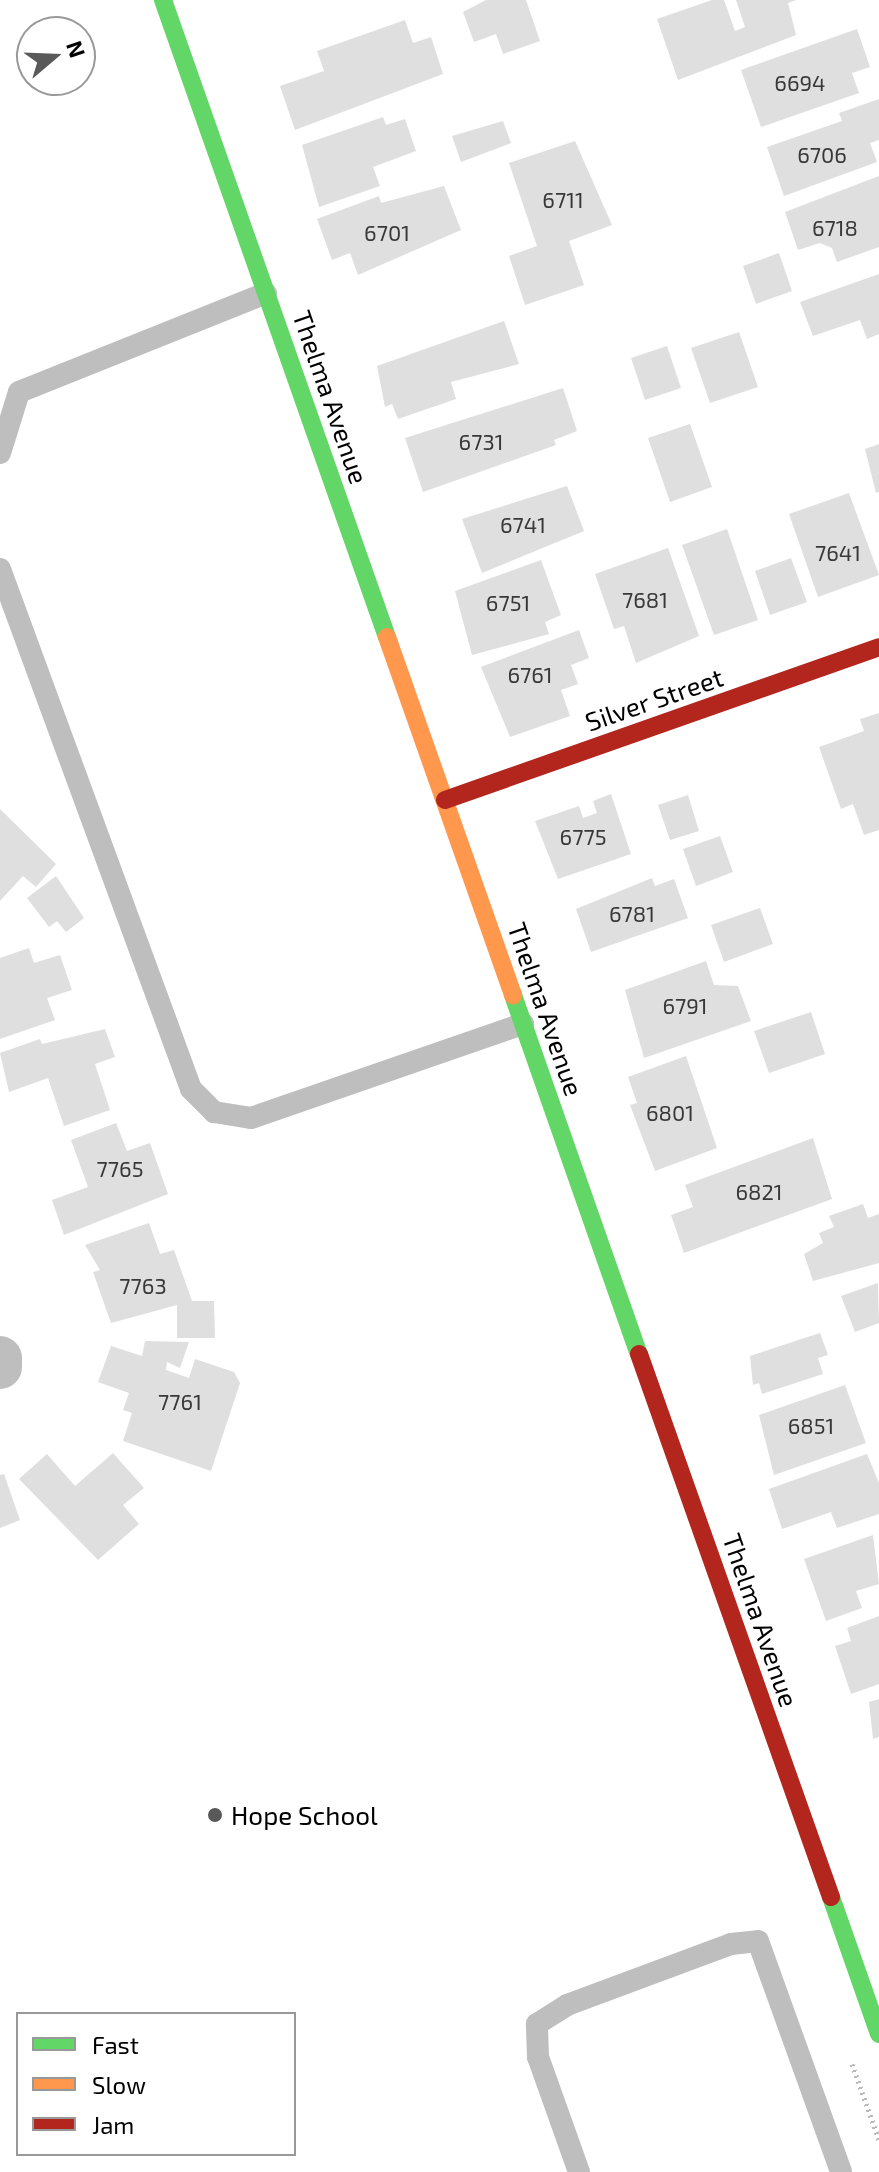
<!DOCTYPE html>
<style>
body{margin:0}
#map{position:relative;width:879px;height:2172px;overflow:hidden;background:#fff;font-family:"Exo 2",sans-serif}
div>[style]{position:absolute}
.building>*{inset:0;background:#dfdfdf}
.path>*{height:5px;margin-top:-2.5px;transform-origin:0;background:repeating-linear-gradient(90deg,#b9b9b9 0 2px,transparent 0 6px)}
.lane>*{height:22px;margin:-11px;padding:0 11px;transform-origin:11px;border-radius:11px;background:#bebebe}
.street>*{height:44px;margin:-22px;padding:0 22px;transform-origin:22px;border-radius:22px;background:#bebebe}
.fast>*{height:18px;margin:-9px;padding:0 9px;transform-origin:9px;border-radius:9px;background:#63d668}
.slow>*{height:18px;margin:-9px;padding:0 9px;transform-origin:9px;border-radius:9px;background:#ff974d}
.jam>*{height:18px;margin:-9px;padding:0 9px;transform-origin:9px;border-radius:9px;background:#b3261e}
.dots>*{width:22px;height:22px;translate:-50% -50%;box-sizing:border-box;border:4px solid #fff;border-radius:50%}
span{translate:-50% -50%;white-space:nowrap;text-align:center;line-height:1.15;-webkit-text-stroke:6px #fff;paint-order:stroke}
.number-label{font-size:22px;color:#383838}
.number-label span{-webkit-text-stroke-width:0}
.street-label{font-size:26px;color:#000}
.poi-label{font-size:26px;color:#000}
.left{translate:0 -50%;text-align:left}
.legend{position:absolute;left:16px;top:2012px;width:280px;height:144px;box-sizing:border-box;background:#fff;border:2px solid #999;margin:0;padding:10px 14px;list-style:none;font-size:24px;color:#000}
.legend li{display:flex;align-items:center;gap:16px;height:40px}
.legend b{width:40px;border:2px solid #999}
.north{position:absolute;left:16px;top:16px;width:80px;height:80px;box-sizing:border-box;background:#fff;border:2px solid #999;border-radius:50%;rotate:71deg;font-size:22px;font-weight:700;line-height:32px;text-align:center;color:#000}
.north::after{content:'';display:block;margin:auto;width:28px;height:36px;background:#595959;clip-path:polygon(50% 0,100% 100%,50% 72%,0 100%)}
</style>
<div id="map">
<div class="building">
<div style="clip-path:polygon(486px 0,526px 0,540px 41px,503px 54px,496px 34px,474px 42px,463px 12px)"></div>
<div style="clip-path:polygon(712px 0,724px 0,735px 31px,745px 27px,736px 0,796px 0,788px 3px,796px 35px,678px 80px,657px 19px)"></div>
<div style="clip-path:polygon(405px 20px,413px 43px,431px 37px,443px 74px,295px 130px,280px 86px,324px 71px,317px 51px)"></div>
<div style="clip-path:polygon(857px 29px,870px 67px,852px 73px,859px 93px,761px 127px,741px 70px)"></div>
<div style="clip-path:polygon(879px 99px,879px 140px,870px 143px,877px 162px,784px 196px,767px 147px,842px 121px,839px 113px)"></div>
<div style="clip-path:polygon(383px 117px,386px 125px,405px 119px,416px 151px,373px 167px,380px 186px,319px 207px,302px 145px)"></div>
<div style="clip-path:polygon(503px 121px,511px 143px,461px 162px,452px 136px)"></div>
<div style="clip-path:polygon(575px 141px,612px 225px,569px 241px,584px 285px,525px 305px,509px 256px,537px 246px,509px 163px)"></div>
<div style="clip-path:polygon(879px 176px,879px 247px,837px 262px,832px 248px,820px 243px,798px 250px,785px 212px)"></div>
<div style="clip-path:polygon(444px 186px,461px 230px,358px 275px,350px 253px,332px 260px,317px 219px,379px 196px,381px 203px)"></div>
<div style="clip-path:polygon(779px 253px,792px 291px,756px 304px,743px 266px)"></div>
<div style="clip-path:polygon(879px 274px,879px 334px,867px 339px,860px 320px,813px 336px,800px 302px)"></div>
<div style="clip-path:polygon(504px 321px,519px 364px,451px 382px,456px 399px,398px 419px,392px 404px,385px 407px,377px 366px)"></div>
<div style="clip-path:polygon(739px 332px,758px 387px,710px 403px,691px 348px)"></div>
<div style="clip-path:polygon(667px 346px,681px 388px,645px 400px,631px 358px)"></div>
<div style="clip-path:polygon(563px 388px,577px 431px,554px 440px,556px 445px,423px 492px,405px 438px)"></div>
<div style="clip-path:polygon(690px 424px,712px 487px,670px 502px,648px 438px)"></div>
<div style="clip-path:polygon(879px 444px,879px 492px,876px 493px,865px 449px)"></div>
<div style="clip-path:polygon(567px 486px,584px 531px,482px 573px,462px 519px)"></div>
<div style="clip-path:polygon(849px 493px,879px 575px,818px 597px,789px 514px)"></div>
<div style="clip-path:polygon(727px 529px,758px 620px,714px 635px,682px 545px)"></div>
<div style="clip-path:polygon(668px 548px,699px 636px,636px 663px,624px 626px,614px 629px,595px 574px)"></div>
<div style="clip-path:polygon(791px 558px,807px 602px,770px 615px,755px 571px)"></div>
<div style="clip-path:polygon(541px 560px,561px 615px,545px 622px,549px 634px,472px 655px,455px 591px)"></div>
<div style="clip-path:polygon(579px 630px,589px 658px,571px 665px,578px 684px,561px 690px,570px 716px,510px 737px,481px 667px)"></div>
<div style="clip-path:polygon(879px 713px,879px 830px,864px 835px,853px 804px,841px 809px,819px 747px,864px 731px,860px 719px)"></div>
<div style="clip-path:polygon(611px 794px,631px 854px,558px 879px,535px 821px,579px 806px,583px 818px,597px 813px,593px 801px)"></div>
<div style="clip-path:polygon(688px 795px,699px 831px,670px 840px,658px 805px)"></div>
<div style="clip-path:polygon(0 809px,56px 864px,36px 887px,23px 876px,0 901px)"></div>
<div style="clip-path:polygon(720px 836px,733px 872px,696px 886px,683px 849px)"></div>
<div style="clip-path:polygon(56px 876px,84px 918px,66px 932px,57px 921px,49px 927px,27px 898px)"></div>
<div style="clip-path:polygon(652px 878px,655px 886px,674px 879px,688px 918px,591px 952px,576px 909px)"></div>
<div style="clip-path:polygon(760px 908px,773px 944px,724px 962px,711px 925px)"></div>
<div style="clip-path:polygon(29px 948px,34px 963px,60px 955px,72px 990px,47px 998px,55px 1020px,0 1039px,0 958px)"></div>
<div style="clip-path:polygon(706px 961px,714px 985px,738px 986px,751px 1021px,644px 1058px,625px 990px)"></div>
<div style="clip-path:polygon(811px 1012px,825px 1054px,769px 1073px,754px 1031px)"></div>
<div style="clip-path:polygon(105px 1029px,115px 1057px,95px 1064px,110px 1110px,64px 1126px,48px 1078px,9px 1092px,0 1053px,40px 1039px,42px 1044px)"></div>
<div style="clip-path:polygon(686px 1056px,717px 1148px,655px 1171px,630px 1105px,637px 1103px,628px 1077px)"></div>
<div style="clip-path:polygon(116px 1123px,127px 1151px,150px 1143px,168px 1194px,64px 1235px,52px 1200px,88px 1187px,71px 1140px)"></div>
<div style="clip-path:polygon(813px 1138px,832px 1199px,684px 1253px,671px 1215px,693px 1207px,685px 1185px)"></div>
<div style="clip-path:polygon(863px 1204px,868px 1218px,879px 1214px,879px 1263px,813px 1281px,804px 1254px,823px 1243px,819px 1233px,834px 1227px,829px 1216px)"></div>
<div style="clip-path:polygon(149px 1223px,160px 1254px,174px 1250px,192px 1301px,214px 1301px,215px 1338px,177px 1338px,177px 1305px,111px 1323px,93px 1272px,100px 1270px,85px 1245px)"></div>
<div style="clip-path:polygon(878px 1283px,879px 1323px,855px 1332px,841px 1296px)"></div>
<div style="clip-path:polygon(820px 1333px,828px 1355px,818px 1358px,823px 1374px,762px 1394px,759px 1383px,753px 1385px,750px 1356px)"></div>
<div style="clip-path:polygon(145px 1341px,189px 1342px,180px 1368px,167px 1362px,166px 1370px,189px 1378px,195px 1359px,234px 1372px,240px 1383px,211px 1471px,123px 1441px,132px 1413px,123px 1410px,129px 1393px,98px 1382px,111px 1346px,142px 1356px)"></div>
<div style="clip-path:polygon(845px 1385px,866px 1443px,774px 1475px,759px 1415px)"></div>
<div style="clip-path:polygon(113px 1453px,144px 1488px,123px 1505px,139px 1524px,98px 1560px,19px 1479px,47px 1454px,75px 1486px)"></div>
<div style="clip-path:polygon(867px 1454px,879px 1483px,879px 1514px,837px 1528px,831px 1512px,782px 1529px,769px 1489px)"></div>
<div style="clip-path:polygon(4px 1474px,20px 1520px,0 1528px,0 1475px)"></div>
<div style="clip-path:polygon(873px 1535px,879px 1584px,856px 1591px,862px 1608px,826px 1621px,804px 1559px)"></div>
<div style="clip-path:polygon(879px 1616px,879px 1684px,851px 1694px,835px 1646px,851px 1641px,847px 1628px)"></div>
<div style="clip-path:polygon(879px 1699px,879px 1737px,873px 1739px,869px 1702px)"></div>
</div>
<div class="path">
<div style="left:852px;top:2064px;width:81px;rotate:70.4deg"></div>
</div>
<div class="lane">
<div style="left:0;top:453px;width:64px;rotate:-72.7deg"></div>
<div style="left:19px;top:392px;width:266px;rotate:-21.8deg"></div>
<div style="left:0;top:569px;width:554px;rotate:69.83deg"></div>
<div style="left:191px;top:1089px;width:33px;rotate:45deg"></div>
<div style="left:214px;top:1112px;width:37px;rotate:9deg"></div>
<div style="left:251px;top:1118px;width:288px;rotate:-19.1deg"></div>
<div style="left:579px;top:2172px;width:122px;rotate:-109.6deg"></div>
<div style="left:538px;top:2057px;width:33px;rotate:-92deg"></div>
<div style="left:537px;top:2024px;width:36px;rotate:-32deg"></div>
<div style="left:567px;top:2005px;width:175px;rotate:-20.4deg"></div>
<div style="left:731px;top:1944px;width:27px;rotate:-6deg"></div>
<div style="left:758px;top:1941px;width:245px;rotate:70.2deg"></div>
</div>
<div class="street">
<div style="left:0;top:1358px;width:9px;rotate:90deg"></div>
</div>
<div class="fast">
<div style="left:163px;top:0;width:675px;rotate:70.63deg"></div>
<div style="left:513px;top:995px;width:380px;rotate:70.7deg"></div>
<div style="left:831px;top:1897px;width:145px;rotate:70.7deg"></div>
</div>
<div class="slow">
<div style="left:387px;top:637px;width:380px;rotate:70.6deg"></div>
</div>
<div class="jam">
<div style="left:445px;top:800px;width:460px;rotate:-19.4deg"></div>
<div style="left:639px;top:1354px;width:576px;rotate:70.53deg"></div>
</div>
<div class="dots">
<div style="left:215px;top:1815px;background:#595959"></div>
</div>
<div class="number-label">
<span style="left:800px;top:83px">6694</span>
<span style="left:822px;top:155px">6706</span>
<span style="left:563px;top:200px">6711</span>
<span style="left:835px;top:228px">6718</span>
<span style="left:387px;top:233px">6701</span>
<span style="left:481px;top:442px">6731</span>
<span style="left:523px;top:525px">6741</span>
<span style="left:838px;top:553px">7641</span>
<span style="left:645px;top:600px">7681</span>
<span style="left:508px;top:603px">6751</span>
<span style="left:530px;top:675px">6761</span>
<span style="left:583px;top:837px">6775</span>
<span style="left:632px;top:914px">6781</span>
<span style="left:685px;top:1006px">6791</span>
<span style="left:670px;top:1113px">6801</span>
<span style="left:120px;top:1169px">7765</span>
<span style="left:759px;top:1192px">6821</span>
<span style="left:143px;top:1286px">7763</span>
<span style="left:180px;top:1402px">7761</span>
<span style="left:811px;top:1426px">6851</span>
</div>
<div class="street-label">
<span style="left:331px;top:397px;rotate:71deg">Thelma Avenue</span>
<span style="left:654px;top:699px;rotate:-19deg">Silver Street</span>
<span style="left:546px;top:1009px;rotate:71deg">Thelma Avenue</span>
<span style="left:761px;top:1620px;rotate:71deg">Thelma Avenue</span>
</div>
<div class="poi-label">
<span class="left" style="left:231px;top:1815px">Hope School</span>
</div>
<ul class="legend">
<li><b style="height:10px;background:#63d668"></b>Fast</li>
<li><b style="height:10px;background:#ff974d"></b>Slow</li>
<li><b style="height:10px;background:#b3261e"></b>Jam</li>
</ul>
<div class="north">N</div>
</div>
